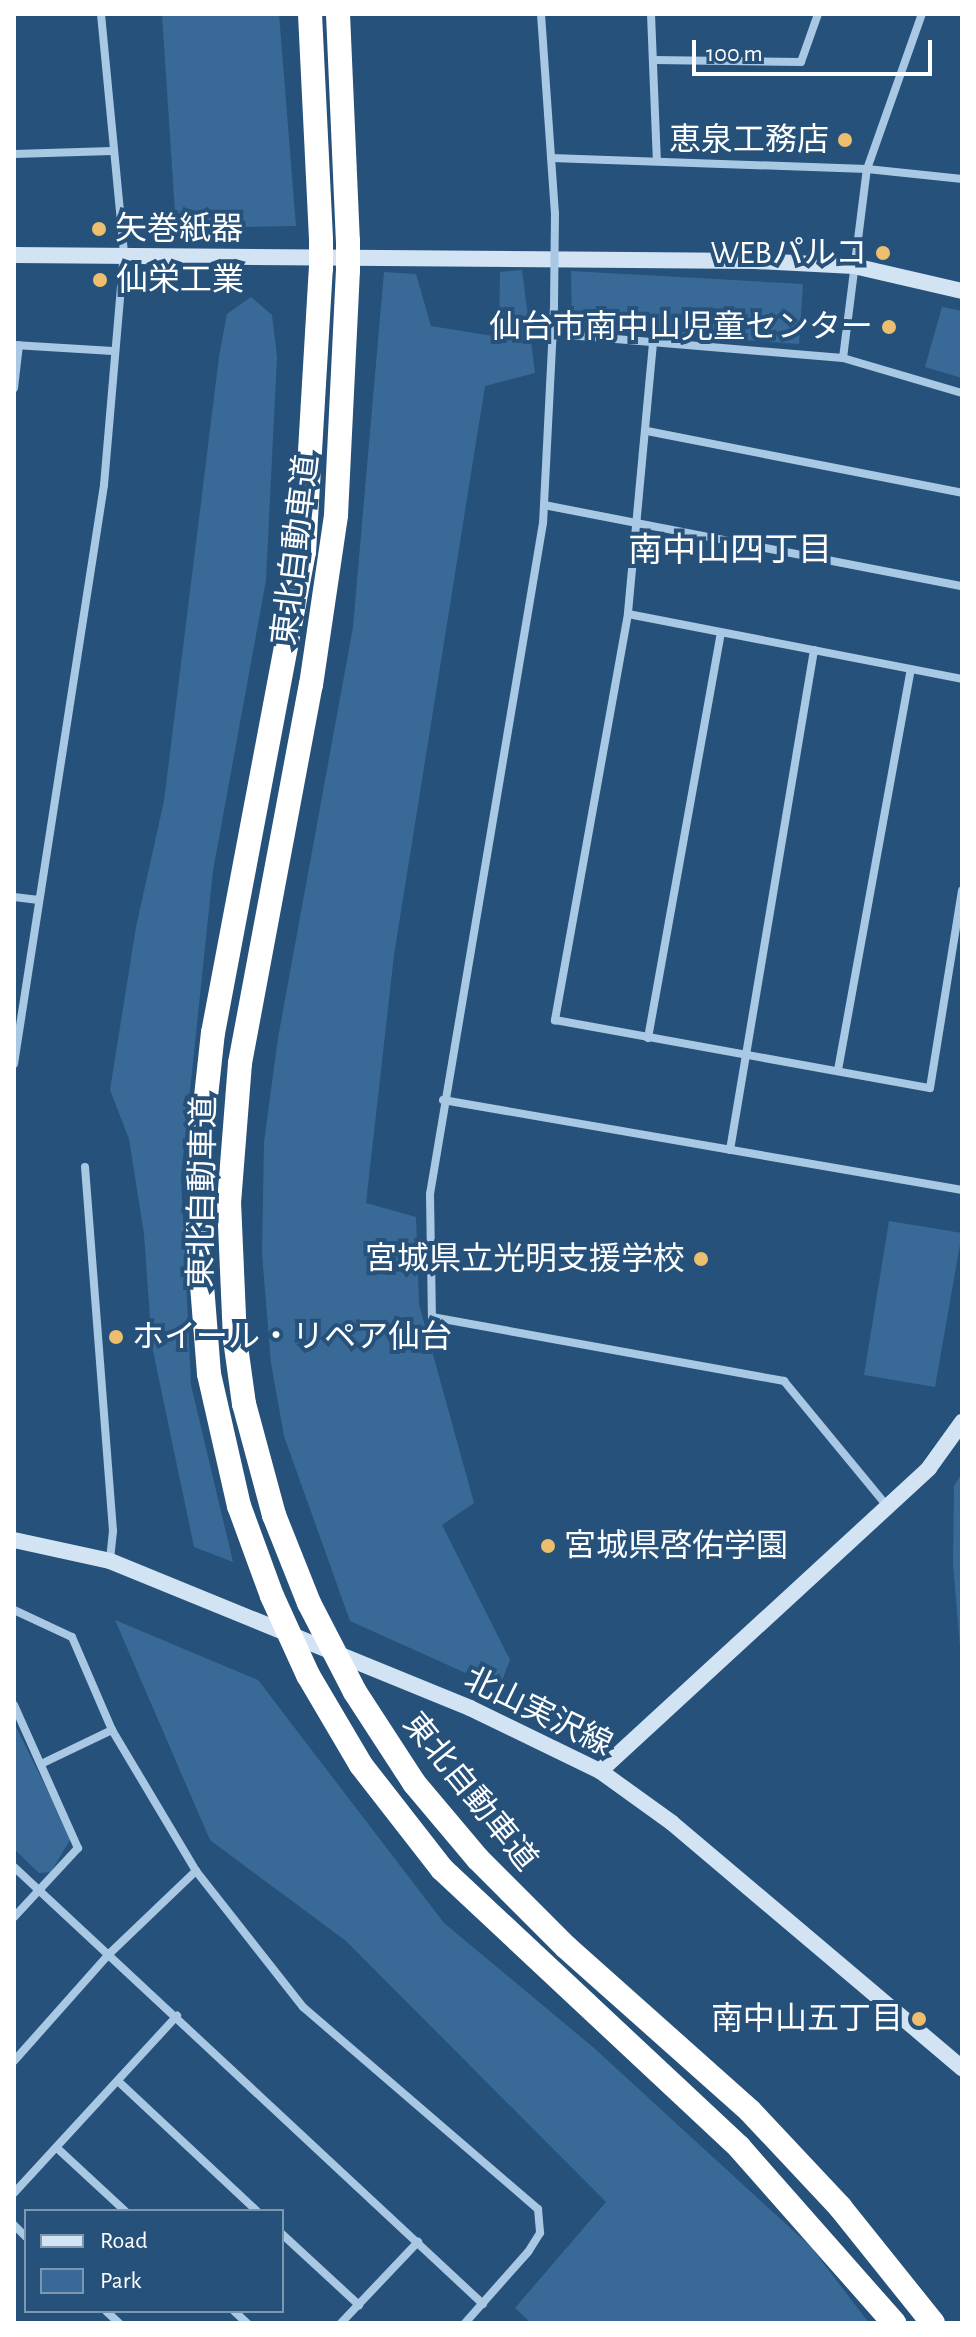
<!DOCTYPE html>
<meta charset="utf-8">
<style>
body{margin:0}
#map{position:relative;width:976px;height:2337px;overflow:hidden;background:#26517a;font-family:"Alegreya Sans","Noto Sans JP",sans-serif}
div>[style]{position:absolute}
.green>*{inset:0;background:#396a97}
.street>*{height:8px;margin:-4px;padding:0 4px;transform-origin:4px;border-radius:4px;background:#a9c8e4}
.secondary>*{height:16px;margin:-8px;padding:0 8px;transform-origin:8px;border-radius:8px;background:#d2e3f4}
.highway>*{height:24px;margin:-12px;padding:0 12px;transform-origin:12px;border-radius:12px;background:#fff}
.street-bridge>*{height:8px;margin:-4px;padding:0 4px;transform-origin:4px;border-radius:4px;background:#a9c8e4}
.highway-bridge>*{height:24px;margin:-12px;padding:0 12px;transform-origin:12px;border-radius:12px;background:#fff}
.dots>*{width:22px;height:22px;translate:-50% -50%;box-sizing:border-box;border:4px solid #26517a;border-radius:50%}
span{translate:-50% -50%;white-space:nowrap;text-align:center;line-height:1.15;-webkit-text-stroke:8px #26517a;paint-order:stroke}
.poi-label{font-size:32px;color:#fff}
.right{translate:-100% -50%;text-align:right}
.left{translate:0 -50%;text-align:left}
.street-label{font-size:32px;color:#fff}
.neighbourhood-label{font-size:34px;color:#fff}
.frame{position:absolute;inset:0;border:16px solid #fff;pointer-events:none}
.legend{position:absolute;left:24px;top:2209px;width:260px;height:104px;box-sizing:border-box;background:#26517a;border:2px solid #7d97af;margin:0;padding:10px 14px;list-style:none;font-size:24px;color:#fff}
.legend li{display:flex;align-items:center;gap:16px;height:40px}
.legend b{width:40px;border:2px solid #7d97af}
.scale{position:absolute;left:692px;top:40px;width:240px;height:36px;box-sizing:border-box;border:4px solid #fff;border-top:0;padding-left:10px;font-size:24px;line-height:28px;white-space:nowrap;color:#fff;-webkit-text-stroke:6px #26517a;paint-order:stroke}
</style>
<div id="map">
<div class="green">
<div style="clip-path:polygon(162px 14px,279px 14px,296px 226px,176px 228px)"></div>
<div style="clip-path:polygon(522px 270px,535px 373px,485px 386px,394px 955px,366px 1203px,416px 1217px,419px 1304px,474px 1503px,442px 1525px,510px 1660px,499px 1688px,350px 1621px,284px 1436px,271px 1363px,262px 1254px,264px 1142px,278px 1038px,353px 627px,384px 272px,416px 274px,431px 326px,499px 337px,500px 272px)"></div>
<div style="clip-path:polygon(571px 271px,803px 284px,799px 344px,572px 327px)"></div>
<div style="clip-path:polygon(251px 297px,272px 315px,277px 357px,266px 580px,213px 871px,181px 1177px,191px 1385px,233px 1562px,194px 1547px,152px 1346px,144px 1234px,129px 1139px,110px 1090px,136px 927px,164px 801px,219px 357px,227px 314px)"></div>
<div style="clip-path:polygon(942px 307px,962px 311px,962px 378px,925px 367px)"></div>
<div style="clip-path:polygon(889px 1221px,962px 1233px,935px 1387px,864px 1375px)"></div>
<div style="clip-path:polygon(962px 1473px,962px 1671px,953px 1564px,954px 1486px)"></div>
<div style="clip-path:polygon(115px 1620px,258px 1680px,444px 1923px,594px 2048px,811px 2247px,869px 2323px,531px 2323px,515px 2308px,606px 2202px,346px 1941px,210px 1840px)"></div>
<div style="clip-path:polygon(14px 1723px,71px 1838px,51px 1872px,39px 1873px,14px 1849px)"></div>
</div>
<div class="street">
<div style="left:541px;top:14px;width:199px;rotate:86deg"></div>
<div style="left:651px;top:14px;width:147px;rotate:87.7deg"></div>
<div style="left:653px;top:60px;width:148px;rotate:0.8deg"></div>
<div style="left:801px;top:62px;width:51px;rotate:-70.5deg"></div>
<div style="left:14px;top:154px;width:98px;rotate:-1.8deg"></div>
<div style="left:551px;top:158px;width:316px;rotate:2deg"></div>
<div style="left:867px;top:169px;width:96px;rotate:6deg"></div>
<div style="left:554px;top:307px;width:216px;rotate:92.9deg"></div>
<div style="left:543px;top:523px;width:680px;rotate:99.56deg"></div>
<div style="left:430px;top:1194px;width:123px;rotate:89.1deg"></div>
<div style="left:432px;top:1317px;width:358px;rotate:10.3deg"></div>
<div style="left:784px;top:1381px;width:162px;rotate:50.5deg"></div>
<div style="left:556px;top:334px;width:288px;rotate:4.8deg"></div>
<div style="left:843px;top:358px;width:124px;rotate:16.4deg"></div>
<div style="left:653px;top:343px;width:272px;rotate:95.3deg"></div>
<div style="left:628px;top:614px;width:413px;rotate:100.2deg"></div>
<div style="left:555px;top:1020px;width:381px;rotate:10.3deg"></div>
<div style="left:930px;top:1088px;width:200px;rotate:-80.8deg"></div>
<div style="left:14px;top:345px;width:99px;rotate:3.5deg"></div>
<div style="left:843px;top:358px;width:191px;rotate:-82.8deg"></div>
<div style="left:867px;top:169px;width:164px;rotate:-70.5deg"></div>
<div style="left:14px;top:388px;width:43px;rotate:-83.4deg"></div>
<div style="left:647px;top:431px;width:321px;rotate:11.1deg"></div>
<div style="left:544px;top:505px;width:426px;rotate:11deg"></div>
<div style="left:628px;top:614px;width:340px;rotate:11deg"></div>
<div style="left:14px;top:897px;width:25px;rotate:7deg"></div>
<div style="left:648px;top:1038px;width:411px;rotate:-79.8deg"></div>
<div style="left:14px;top:1064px;width:586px;rotate:-81.16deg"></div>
<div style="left:104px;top:485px;width:233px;rotate:-85.1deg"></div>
<div style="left:124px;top:253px;width:240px;rotate:-95.5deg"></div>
<div style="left:838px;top:1070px;width:407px;rotate:-79.7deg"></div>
<div style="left:443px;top:1100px;width:527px;rotate:9.84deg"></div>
<div style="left:730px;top:1150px;width:507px;rotate:-80.46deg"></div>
<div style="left:85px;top:1167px;width:365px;rotate:85.6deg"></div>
<div style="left:113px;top:1531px;width:30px;rotate:96deg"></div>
<div style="left:14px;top:1610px;width:64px;rotate:25deg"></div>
<div style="left:72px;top:1637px;width:101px;rotate:66.7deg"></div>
<div style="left:112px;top:1730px;width:164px;rotate:59.2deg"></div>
<div style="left:196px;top:1871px;width:173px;rotate:51.8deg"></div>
<div style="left:303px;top:2007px;width:310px;rotate:40.7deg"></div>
<div style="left:538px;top:2209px;width:24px;rotate:85deg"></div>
<div style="left:540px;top:2233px;width:22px;rotate:122deg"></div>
<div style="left:528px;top:2252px;width:95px;rotate:131.6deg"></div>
<div style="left:14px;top:1705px;width:157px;rotate:65.9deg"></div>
<div style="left:78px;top:1848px;width:94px;rotate:132.8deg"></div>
<div style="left:41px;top:1764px;width:79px;rotate:-25.6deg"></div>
<div style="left:14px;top:1867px;width:641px;rotate:42.98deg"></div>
<div style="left:14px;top:2061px;width:142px;rotate:-48.4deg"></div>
<div style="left:108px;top:1955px;width:122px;rotate:-43.7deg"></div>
<div style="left:119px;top:2082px;width:189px;rotate:43.1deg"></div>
<div style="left:57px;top:2148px;width:93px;rotate:42.8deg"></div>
<div style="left:14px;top:2193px;width:241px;rotate:-47.4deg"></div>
<div style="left:14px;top:2225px;width:17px;rotate:45deg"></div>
<div style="left:282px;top:2234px;width:105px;rotate:42.7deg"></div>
<div style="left:106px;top:2311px;width:18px;rotate:43deg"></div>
<div style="left:234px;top:2311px;width:18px;rotate:43deg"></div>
<div style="left:341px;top:2323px;width:112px;rotate:-46.5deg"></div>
</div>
<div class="secondary">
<div style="left:14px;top:255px;width:741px;rotate:0.46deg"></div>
<div style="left:755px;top:261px;width:99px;rotate:2.9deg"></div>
<div style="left:854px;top:266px;width:111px;rotate:13deg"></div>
<div style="left:14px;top:1540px;width:98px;rotate:12.3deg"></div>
<div style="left:110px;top:1561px;width:389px;rotate:22.2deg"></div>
<div style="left:470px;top:1708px;width:144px;rotate:25.9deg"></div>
<div style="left:600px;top:1771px;width:89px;rotate:35.8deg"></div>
<div style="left:672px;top:1823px;width:380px;rotate:40.2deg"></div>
<div style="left:600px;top:1771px;width:447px;rotate:-42.6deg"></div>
<div style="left:929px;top:1468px;width:57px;rotate:-54.3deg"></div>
</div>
<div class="highway">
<div style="left:310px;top:14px;width:226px;rotate:87.2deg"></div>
<div style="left:338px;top:14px;width:227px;rotate:87.5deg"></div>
<div style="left:272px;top:1596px;width:96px;rotate:-110.1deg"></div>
<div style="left:239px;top:1506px;width:135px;rotate:-102.8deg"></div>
<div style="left:209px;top:1374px;width:140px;rotate:-94.5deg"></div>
<div style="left:198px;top:1234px;width:73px;rotate:-89.2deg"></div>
<div style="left:199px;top:1161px;width:129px;rotate:-83.8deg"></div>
<div style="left:213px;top:1033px;width:490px;rotate:-79.3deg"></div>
<div style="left:304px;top:552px;width:284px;rotate:-86.6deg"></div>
<div style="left:309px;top:1603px;width:95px;rotate:-111.7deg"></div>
<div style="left:274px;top:1515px;width:115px;rotate:-105.1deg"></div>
<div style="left:244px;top:1404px;width:66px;rotate:-97.9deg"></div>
<div style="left:235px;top:1339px;width:136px;rotate:-92.5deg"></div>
<div style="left:229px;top:1203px;width:140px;rotate:-85.5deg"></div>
<div style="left:240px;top:1063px;width:385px;rotate:-79.4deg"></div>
<div style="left:311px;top:685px;width:172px;rotate:-81.6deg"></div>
<div style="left:336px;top:515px;width:245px;rotate:-87.2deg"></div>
<div style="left:308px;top:1675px;width:104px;rotate:59.5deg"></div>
<div style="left:361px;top:1765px;width:132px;rotate:52.1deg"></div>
<div style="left:442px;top:1869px;width:407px;rotate:43.1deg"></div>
<div style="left:739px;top:2147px;width:235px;rotate:48.6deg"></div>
<div style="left:355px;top:1692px;width:108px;rotate:57deg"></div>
<div style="left:414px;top:1783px;width:99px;rotate:49.9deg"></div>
<div style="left:478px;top:1859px;width:124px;rotate:45deg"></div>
<div style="left:566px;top:1947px;width:246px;rotate:41.7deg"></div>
<div style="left:750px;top:2111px;width:132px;rotate:46.8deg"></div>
<div style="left:840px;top:2207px;width:149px;rotate:51.3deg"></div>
</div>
<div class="street-bridge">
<div style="left:554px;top:307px;width:94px;rotate:-89.4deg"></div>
</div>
<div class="highway-bridge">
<div style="left:321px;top:269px;width:29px;rotate:-90deg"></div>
<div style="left:348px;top:270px;width:29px;rotate:-90deg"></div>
<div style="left:272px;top:1596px;width:87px;rotate:65.5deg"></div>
<div style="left:309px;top:1603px;width:100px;rotate:62.7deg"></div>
</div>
<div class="dots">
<div style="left:845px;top:140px;background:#ecbe6e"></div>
<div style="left:99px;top:229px;background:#ecbe6e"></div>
<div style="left:883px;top:253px;background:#ecbe6e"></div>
<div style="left:100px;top:280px;background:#ecbe6e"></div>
<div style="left:889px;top:327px;background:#ecbe6e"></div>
<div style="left:701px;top:1259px;background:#ecbe6e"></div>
<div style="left:116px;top:1337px;background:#ecbe6e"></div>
<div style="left:548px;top:1546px;background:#ecbe6e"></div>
<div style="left:919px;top:2019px;background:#ecbe6e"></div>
</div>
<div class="poi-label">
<span class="right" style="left:829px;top:140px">恵泉工務店</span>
<span class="left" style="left:115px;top:229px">矢巻紙器</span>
<span class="right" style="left:867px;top:253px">WEBパルコ</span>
<span class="left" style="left:116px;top:280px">仙栄工業</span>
<span class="right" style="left:873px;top:327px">仙台市南中山児童センター</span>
<span class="right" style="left:685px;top:1259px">宮城県立光明支援学校</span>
<span class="left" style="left:132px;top:1337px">ホイール・リペア仙台</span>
<span class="left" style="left:564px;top:1546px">宮城県啓佑学園</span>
<span class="right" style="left:903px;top:2019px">南中山五丁目</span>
</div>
<div class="street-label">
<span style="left:296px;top:550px;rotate:-83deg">東北自動車道</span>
<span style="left:203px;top:1192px;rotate:-89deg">東北自動車道</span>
<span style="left:538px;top:1712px;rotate:26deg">北山実沢線</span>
<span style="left:470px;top:1792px;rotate:51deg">東北自動車道</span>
</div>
<div class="neighbourhood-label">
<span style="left:730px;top:552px">南中山四丁目</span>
</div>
<div class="frame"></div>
<ul class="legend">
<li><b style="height:10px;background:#d2e3f4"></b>Road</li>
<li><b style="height:22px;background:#396a97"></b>Park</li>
</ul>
<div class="scale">100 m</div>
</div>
